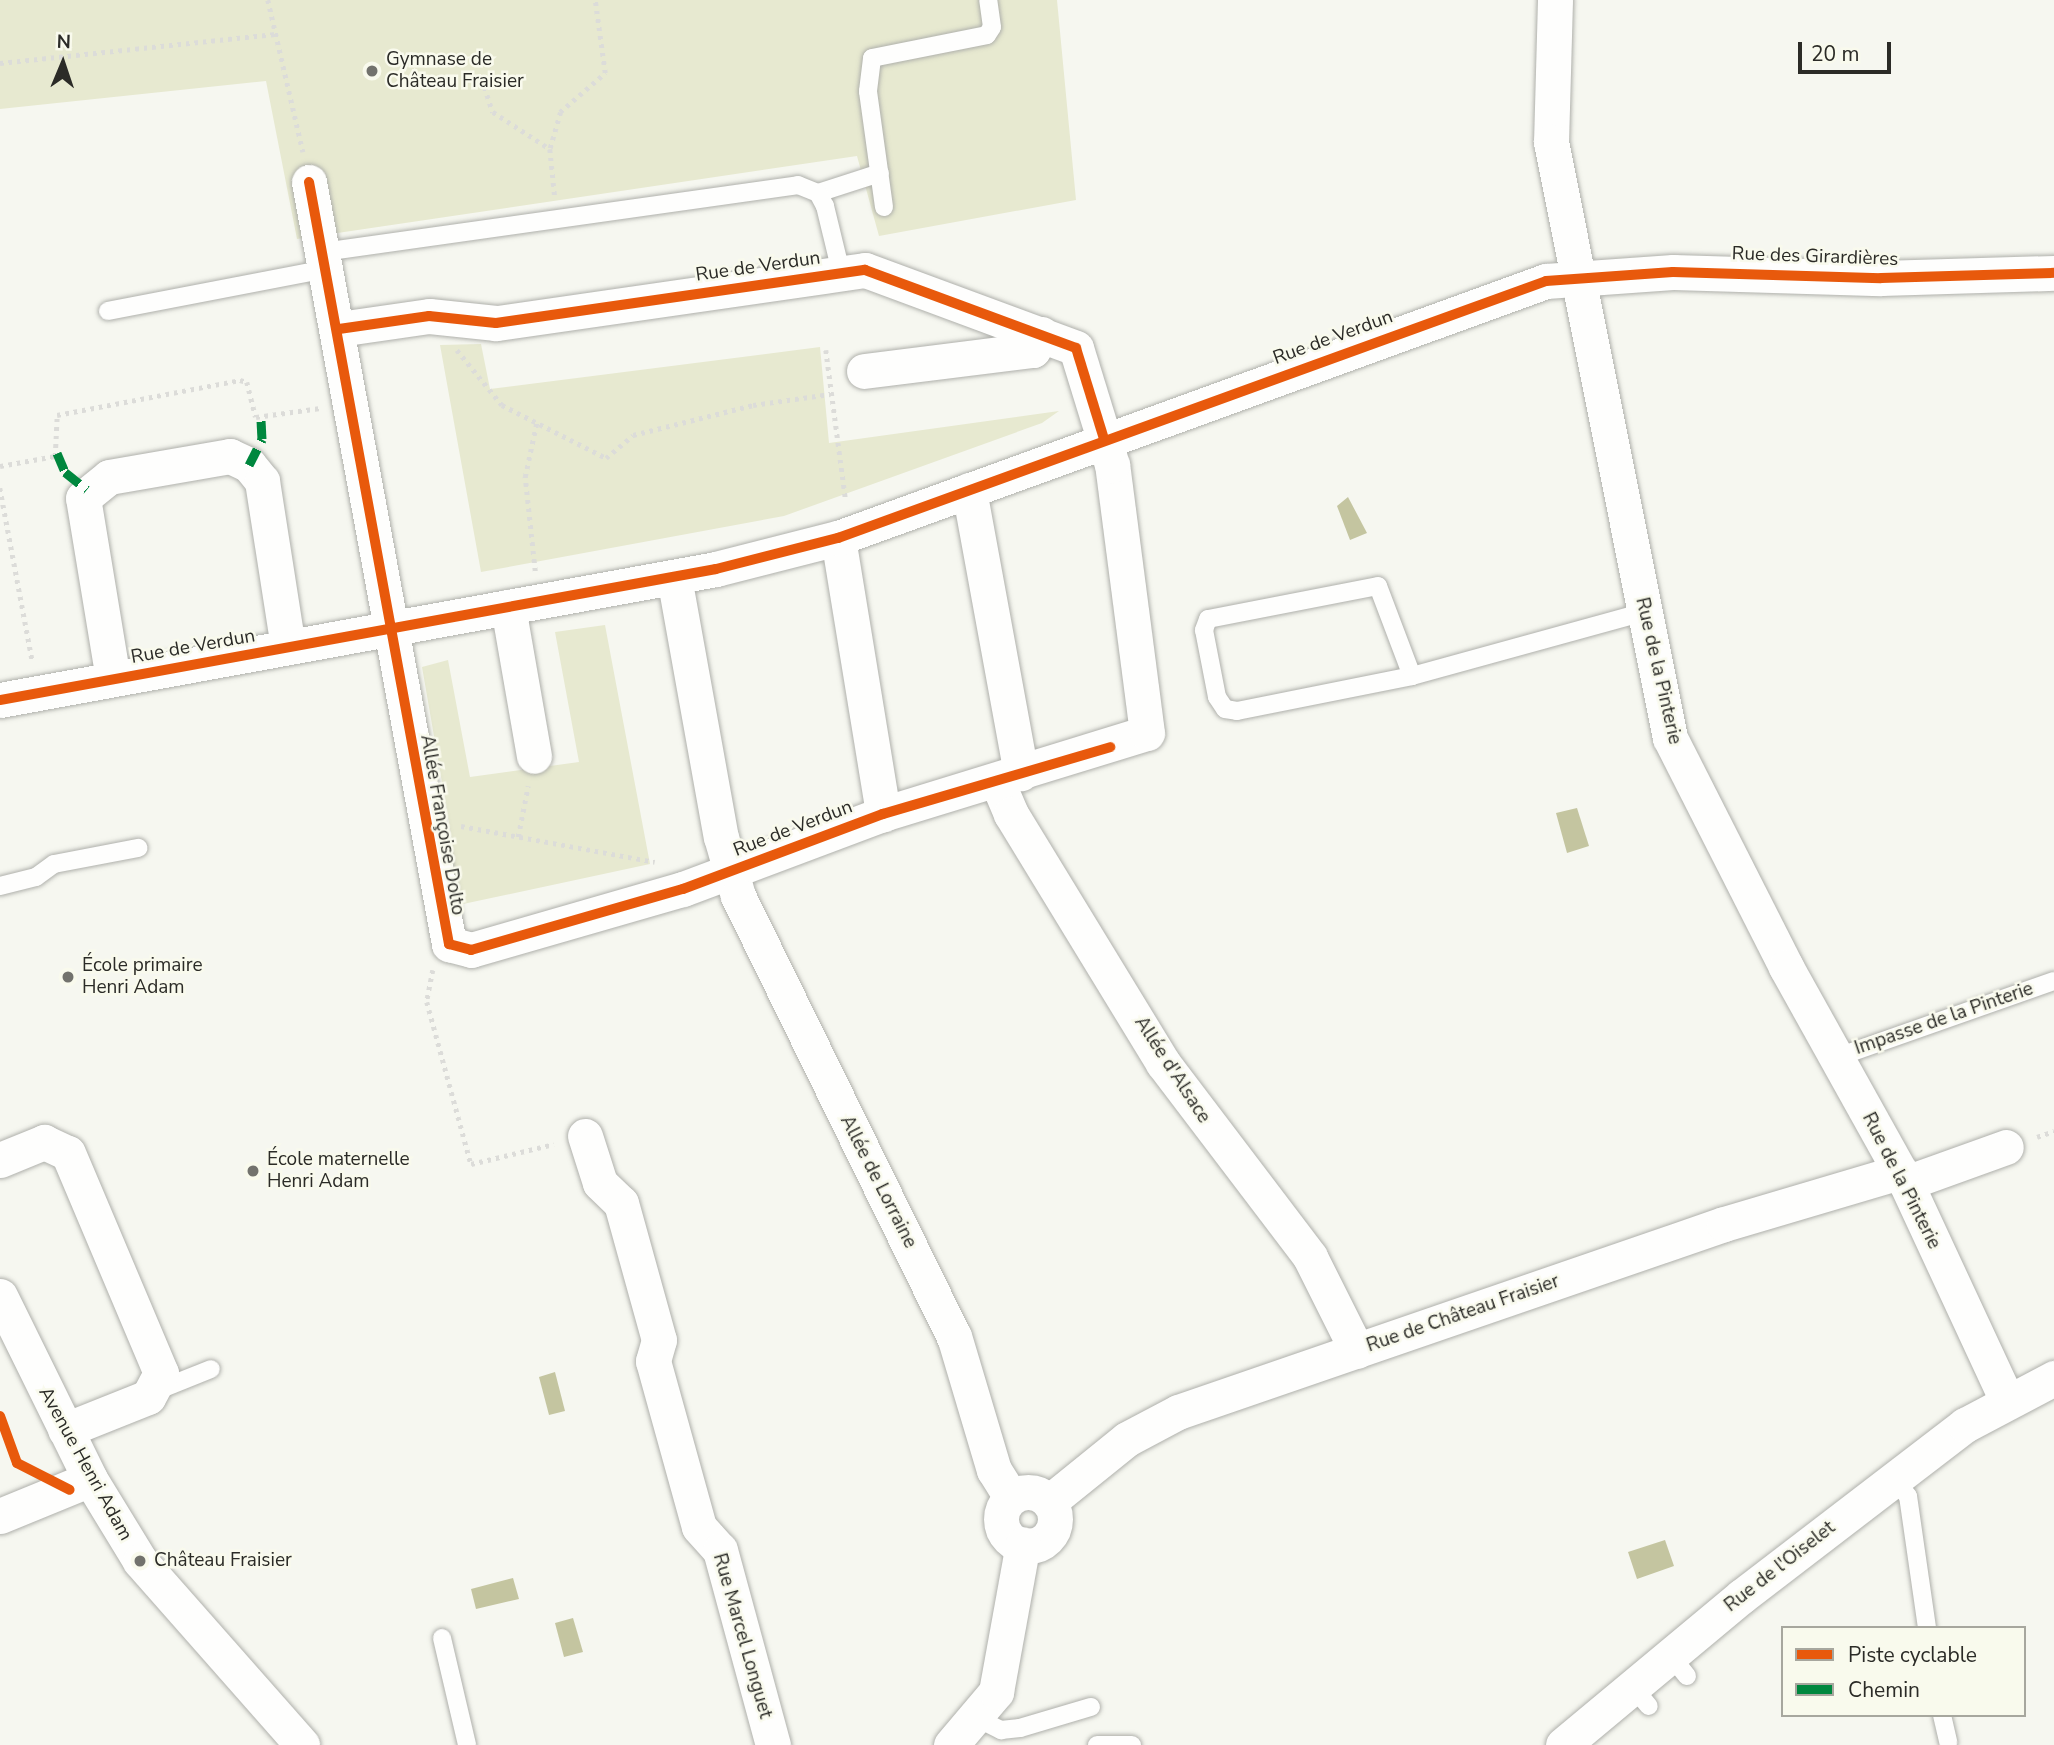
<!DOCTYPE html>
<meta charset="utf-8">
<style>
body{margin:0}
#map{position:relative;width:2054px;height:1745px;overflow:hidden;background:#f6f7f0;font-family:"Nunito Sans",sans-serif}
div>[style]{position:absolute}
.green>*{inset:0;background:#e7e9d0}
.water>*{inset:0;background:#c4c5a0}
.path>*{height:4.5px;margin-top:-2.25px;transform-origin:0;background:repeating-linear-gradient(90deg,#dcdcd9 0 3.5px,transparent 0 8.5px)}
.roads{filter:drop-shadow(0 0 2px #afb0ab) drop-shadow(0 0 2px #afb0ab)}
.lane>*{height:18px;margin:-9px;padding:0 9px;transform-origin:9px;border-radius:9px;background:#fefefd}
.street>*{height:35px;margin:-17.5px;padding:0 17.5px;transform-origin:17.5px;border-radius:17.5px;background:#fefefd}
.street>.ring{margin:-17.5px;padding:0;box-sizing:content-box;background:none;border:35px solid #fefefd;border-radius:50%}
.quiet>*{height:9px;margin-top:-4.5px;transform-origin:0;background:repeating-linear-gradient(90deg,#00873e 0 18px,transparent 0 27px)}
.cycleway>*{height:10px;margin:-5px;padding:0 5px;transform-origin:5px;border-radius:5px;background:#e8590c}
.dots>*{width:19px;height:19px;translate:-50% -50%;box-sizing:border-box;border:4px solid #f9faed;border-radius:50%}
span{translate:-50% -50%;white-space:nowrap;text-align:center;line-height:1.15;-webkit-text-stroke:5px #f9faed;paint-order:stroke}
.poi-label{font-size:19px;color:#2b2b27}
.left{translate:0 -50%;text-align:left}
.street-label{font-size:19px;color:#2b2b27}
.legend{position:absolute;left:1781px;top:1626px;width:245px;height:91px;box-sizing:border-box;background:#f9faed;border:2px solid #a7a79e;margin:0;padding:9px 12px;list-style:none;font-size:21px;color:#2b2b27}
.legend li{display:flex;align-items:center;gap:14px;height:35px}
.legend b{width:35px;border:2px solid #a7a79e}
.north{position:absolute;left:28px;top:28px;width:70px;height:70px;-webkit-text-stroke:5px #f9faed;paint-order:stroke;rotate:2deg;font-size:19px;font-weight:700;line-height:28px;text-align:center;color:#2b2b27}
.north::after{content:'';display:block;margin:auto;width:24px;height:32px;background:#2b2b27;clip-path:polygon(50% 0,100% 100%,50% 72%,0 100%)}
.scale{position:absolute;left:1798px;top:42px;width:93px;height:32px;box-sizing:border-box;border:4px solid #2b2b27;border-top:0;padding-left:9px;font-size:21px;line-height:24px;white-space:nowrap;color:#2b2b27;-webkit-text-stroke:5px #f9faed;paint-order:stroke}
</style>
<div id="map">
<div class="green">
<div style="clip-path:polygon(0 0,1057px 0,1076px 200px,879px 236px,857px 156px,297px 239px,266px 81px,0 109px)"></div>
<div style="clip-path:polygon(481px 344px,490px 389px,820px 347px,829px 443px,1059px 411px,1042px 423px,784px 516px,481px 572px,440px 345px)"></div>
<div style="clip-path:polygon(605px 625px,650px 864px,449px 907px,438px 844px,452px 840px,422px 667px,448px 660px,470px 777px,579px 762px,555px 632px)"></div>
</div>
<div class="water">
<div style="clip-path:polygon(1348px 497px,1367px 533px,1350px 540px,1337px 506px)"></div>
<div style="clip-path:polygon(1577px 808px,1589px 846px,1567px 853px,1556px 813px)"></div>
<div style="clip-path:polygon(555px 1372px,565px 1411px,549px 1415px,539px 1377px)"></div>
<div style="clip-path:polygon(1665px 1540px,1674px 1566px,1637px 1579px,1628px 1552px)"></div>
<div style="clip-path:polygon(513px 1578px,519px 1599px,476px 1609px,471px 1589px)"></div>
<div style="clip-path:polygon(573px 1618px,583px 1652px,564px 1657px,555px 1623px)"></div>
</div>
<div class="path">
<div style="left:268px;top:0;width:156px;rotate:77deg"></div>
<div style="left:0;top:63px;width:277px;rotate:-6deg"></div>
<div style="left:482px;top:79px;width:35px;rotate:72deg"></div>
<div style="left:493px;top:112px;width:68px;rotate:33deg"></div>
<div style="left:550px;top:149px;width:49px;rotate:84.2deg"></div>
<div style="left:550px;top:148px;width:37px;rotate:-74deg"></div>
<div style="left:560px;top:112px;width:60px;rotate:-40.9deg"></div>
<div style="left:605px;top:73px;width:74px;rotate:-97.8deg"></div>
<div style="left:457px;top:350px;width:71px;rotate:50.7deg"></div>
<div style="left:502px;top:405px;width:117px;rotate:27deg"></div>
<div style="left:606px;top:458px;width:35px;rotate:-40deg"></div>
<div style="left:633px;top:435px;width:124px;rotate:-14deg"></div>
<div style="left:753px;top:405px;width:78px;rotate:-8.1deg"></div>
<div style="left:826px;top:350px;width:152px;rotate:82.5deg"></div>
<div style="left:0;top:466px;width:56px;rotate:-10.3deg"></div>
<div style="left:55px;top:456px;width:41px;rotate:-87.2deg"></div>
<div style="left:57px;top:415px;width:186px;rotate:-10.8deg"></div>
<div style="left:240px;top:380px;width:7px;rotate:16deg"></div>
<div style="left:247px;top:382px;width:36px;rotate:76deg"></div>
<div style="left:256px;top:417px;width:65px;rotate:-8deg"></div>
<div style="left:0;top:488px;width:174px;rotate:79.4deg"></div>
<div style="left:535px;top:571px;width:95px;rotate:-96.1deg"></div>
<div style="left:525px;top:477px;width:57px;rotate:-77.9deg"></div>
<div style="left:461px;top:826px;width:197px;rotate:10.5deg"></div>
<div style="left:518px;top:837px;width:52px;rotate:-78.9deg"></div>
<div style="left:433px;top:970px;width:33px;rotate:101deg"></div>
<div style="left:427px;top:1002px;width:168px;rotate:74.8deg"></div>
<div style="left:471px;top:1164px;width:85px;rotate:-13.5deg"></div>
<div style="left:2037px;top:1137px;width:18px;rotate:-19deg"></div>
</div>
<div class="roads">
<div class="lane">
<div style="left:818px;top:193px;width:65px;rotate:-17.9deg"></div>
<div style="left:884px;top:207px;width:117px;rotate:-97.9deg"></div>
<div style="left:868px;top:91px;width:33px;rotate:-83deg"></div>
<div style="left:872px;top:58px;width:117px;rotate:-11.3deg"></div>
<div style="left:987px;top:35px;width:9px;rotate:-58deg"></div>
<div style="left:992px;top:27px;width:27px;rotate:-98deg"></div>
<div style="left:323px;top:252px;width:480px;rotate:-8deg"></div>
<div style="left:798px;top:185px;width:22px;rotate:22deg"></div>
<div style="left:818px;top:193px;width:15px;rotate:62deg"></div>
<div style="left:825px;top:206px;width:68px;rotate:76.4deg"></div>
<div style="left:108px;top:311px;width:223px;rotate:-10.9deg"></div>
<div style="left:1412px;top:676px;width:96px;rotate:-110.7deg"></div>
<div style="left:1378px;top:586px;width:173px;rotate:169deg"></div>
<div style="left:1208px;top:619px;width:12px;rotate:110deg"></div>
<div style="left:1204px;top:630px;width:68px;rotate:79deg"></div>
<div style="left:1217px;top:697px;width:14px;rotate:56deg"></div>
<div style="left:1225px;top:709px;width:12px;rotate:9deg"></div>
<div style="left:1237px;top:711px;width:178px;rotate:-11.3deg"></div>
<div style="left:1412px;top:676px;width:241px;rotate:-15.4deg"></div>
<div style="left:0;top:886px;width:37px;rotate:-14deg"></div>
<div style="left:36px;top:877px;width:22px;rotate:-36deg"></div>
<div style="left:54px;top:864px;width:86px;rotate:-10.8deg"></div>
<div style="left:1835px;top:1058px;width:232px;rotate:-19.4deg"></div>
<div style="left:156px;top:1391px;width:59px;rotate:-21.8deg"></div>
<div style="left:1894px;top:1479px;width:22px;rotate:51deg"></div>
<div style="left:1908px;top:1496px;width:133px;rotate:81.8deg"></div>
<div style="left:442px;top:1638px;width:110px;rotate:76.8deg"></div>
<div style="left:1670px;top:1655px;width:27px;rotate:51deg"></div>
<div style="left:1632px;top:1686px;width:26px;rotate:50deg"></div>
<div style="left:1942px;top:1715px;width:28px;rotate:77deg"></div>
<div style="left:979px;top:1719px;width:25px;rotate:27deg"></div>
<div style="left:1001px;top:1730px;width:19px;rotate:-6deg"></div>
<div style="left:1020px;top:1728px;width:74px;rotate:-16.5deg"></div>
<div style="left:1097px;top:1745px;width:35px"></div>
</div>
<div class="street">
<div style="left:1555px;top:0;width:142px;rotate:91.6deg"></div>
<div style="left:1551px;top:142px;width:608px;rotate:78.71deg"></div>
<div style="left:1670px;top:738px;width:257px;rotate:63.1deg"></div>
<div style="left:1786px;top:967px;width:247px;rotate:60.9deg"></div>
<div style="left:1906px;top:1183px;width:237px;rotate:65.1deg"></div>
<div style="left:309px;top:182px;width:775px;rotate:79.59deg"></div>
<div style="left:449px;top:944px;width:23px;rotate:15deg"></div>
<div style="left:471px;top:950px;width:221px;rotate:-16.1deg"></div>
<div style="left:683px;top:889px;width:214px;rotate:-20.6deg"></div>
<div style="left:883px;top:814px;width:276px;rotate:-17.1deg"></div>
<div style="left:1147px;top:733px;width:270px;rotate:-97.4deg"></div>
<div style="left:1112px;top:465px;width:122px;rotate:-107.1deg"></div>
<div style="left:1076px;top:348px;width:225px;rotate:-159.7deg"></div>
<div style="left:865px;top:270px;width:373px;rotate:171.8deg"></div>
<div style="left:496px;top:323px;width:67px;rotate:-174deg"></div>
<div style="left:429px;top:316px;width:91px;rotate:171.8deg"></div>
<div style="left:864px;top:371px;width:170px;rotate:-7.1deg"></div>
<div style="left:1033px;top:350px;width:18px;rotate:-63deg"></div>
<div style="left:969px;top:490px;width:288px;rotate:79.6deg"></div>
<div style="left:838px;top:538px;width:280px;rotate:80.7deg"></div>
<div style="left:674px;top:577px;width:264px;rotate:79.8deg"></div>
<div style="left:721px;top:837px;width:61px;rotate:73.9deg"></div>
<div style="left:738px;top:896px;width:490px;rotate:63.9deg"></div>
<div style="left:954px;top:1336px;width:140px;rotate:73.4deg"></div>
<div style="left:994px;top:1470px;width:32px;rotate:58deg"></div>
<div style="left:508px;top:607px;width:151px;rotate:80.1deg"></div>
<div style="left:113px;top:679px;width:183px;rotate:-99.4deg"></div>
<div style="left:83px;top:498px;width:33px;rotate:-39deg"></div>
<div style="left:109px;top:477px;width:123px;rotate:-9.8deg"></div>
<div style="left:230px;top:456px;width:21px;rotate:25deg"></div>
<div style="left:249px;top:465px;width:21px;rotate:51deg"></div>
<div style="left:262px;top:481px;width:168px;rotate:81.1deg"></div>
<div style="left:0;top:700px;width:728px;rotate:-10.37deg"></div>
<div style="left:716px;top:569px;width:126px;rotate:-14.3deg"></div>
<div style="left:838px;top:538px;width:753px;rotate:-19.95deg"></div>
<div style="left:1546px;top:281px;width:127px;rotate:-4.1deg"></div>
<div style="left:1673px;top:272px;width:208px;rotate:1.7deg"></div>
<div style="left:1881px;top:278px;width:173px;rotate:-1.7deg"></div>
<div style="left:997px;top:781px;width:36px;rotate:67deg"></div>
<div style="left:1011px;top:814px;width:292px;rotate:58.6deg"></div>
<div style="left:1163px;top:1063px;width:243px;rotate:52.8deg"></div>
<div style="left:1310px;top:1257px;width:105px;rotate:63.4deg"></div>
<div style="left:585px;top:1136px;width:49px;rotate:72.3deg"></div>
<div style="left:600px;top:1183px;width:29px;rotate:44deg"></div>
<div style="left:621px;top:1203px;width:142px;rotate:74.5deg"></div>
<div style="left:659px;top:1340px;width:22px;rotate:106deg"></div>
<div style="left:653px;top:1361px;width:172px;rotate:74.5deg"></div>
<div style="left:699px;top:1527px;width:31px;rotate:48deg"></div>
<div style="left:720px;top:1550px;width:202px;rotate:74.8deg"></div>
<div style="left:0;top:1160px;width:48px;rotate:-22.2deg"></div>
<div style="left:44px;top:1142px;width:26px;rotate:25deg"></div>
<div style="left:68px;top:1153px;width:239px;rotate:67.1deg"></div>
<div style="left:161px;top:1373px;width:27px;rotate:118deg"></div>
<div style="left:148px;top:1397px;width:89px;rotate:158.3deg"></div>
<div style="left:1906px;top:1183px;width:106px;rotate:-19.8deg"></div>
<div style="left:0;top:1296px;width:204px;rotate:63.8deg"></div>
<div style="left:90px;top:1479px;width:96px;rotate:58.6deg"></div>
<div style="left:140px;top:1561px;width:245px;rotate:48.6deg"></div>
<div class="ring" style="left:1001px;top:1492px;width:19px;height:19px"></div>
<div style="left:1049px;top:1502px;width:100px;rotate:-38.9deg"></div>
<div style="left:1127px;top:1439px;width:58px;rotate:-27.9deg"></div>
<div style="left:1178px;top:1412px;width:577px;rotate:-19deg"></div>
<div style="left:1724px;top:1224px;width:184px;rotate:-16.5deg"></div>
<div style="left:0;top:1516px;width:97px;rotate:-22.3deg"></div>
<div style="left:951px;top:1745px;width:70px;rotate:-49.7deg"></div>
<div style="left:996px;top:1692px;width:150px;rotate:-79.7deg"></div>
<div style="left:1563px;top:1745px;width:233px;rotate:-39.8deg"></div>
<div style="left:1742px;top:1596px;width:281px;rotate:-37.5deg"></div>
<div style="left:1965px;top:1425px;width:101px;rotate:-27.8deg"></div>
</div>
</div>
<div class="quiet">
<div style="left:57px;top:453px;width:21px;rotate:67deg"></div>
<div style="left:65px;top:472px;width:28px;rotate:39deg"></div>
<div style="left:249px;top:465px;width:29px;rotate:-63deg"></div>
<div style="left:262px;top:439px;width:22px;rotate:-93deg"></div>
</div>
<div class="cycleway">
<div style="left:309px;top:182px;width:775px;rotate:79.59deg"></div>
<div style="left:449px;top:944px;width:23px;rotate:15deg"></div>
<div style="left:471px;top:950px;width:221px;rotate:-16.1deg"></div>
<div style="left:683px;top:889px;width:214px;rotate:-20.6deg"></div>
<div style="left:883px;top:814px;width:237px;rotate:-16.4deg"></div>
<div style="left:339px;top:329px;width:91px;rotate:-8.2deg"></div>
<div style="left:429px;top:316px;width:67px;rotate:6deg"></div>
<div style="left:496px;top:323px;width:373px;rotate:-8.2deg"></div>
<div style="left:865px;top:270px;width:225px;rotate:20.3deg"></div>
<div style="left:1076px;top:348px;width:95px;rotate:72.9deg"></div>
<div style="left:0;top:700px;width:728px;rotate:-10.37deg"></div>
<div style="left:716px;top:569px;width:126px;rotate:-14.3deg"></div>
<div style="left:838px;top:538px;width:753px;rotate:-19.95deg"></div>
<div style="left:1546px;top:281px;width:127px;rotate:-4.1deg"></div>
<div style="left:1673px;top:272px;width:208px;rotate:1.7deg"></div>
<div style="left:1881px;top:278px;width:173px;rotate:-1.7deg"></div>
<div style="left:0;top:1416px;width:50px;rotate:70.1deg"></div>
<div style="left:17px;top:1463px;width:59px;rotate:27deg"></div>
</div>
<div class="dots">
<div style="left:372px;top:71px;background:#72726d"></div>
<div style="left:68px;top:977px;background:#72726d"></div>
<div style="left:253px;top:1171px;background:#72726d"></div>
<div style="left:140px;top:1561px;background:#72726d"></div>
</div>
<div class="poi-label">
<span class="left" style="left:386px;top:71px">Gymnase de<br>Château Fraisier</span>
<span class="left" style="left:82px;top:977px">École primaire<br>Henri Adam</span>
<span class="left" style="left:267px;top:1171px">École maternelle<br>Henri Adam</span>
<span class="left" style="left:154px;top:1561px">Château Fraisier</span>
</div>
<div class="street-label">
<span style="left:1815px;top:257px;rotate:2deg">Rue des Girardières</span>
<span style="left:758px;top:267px;rotate:-8deg">Rue de Verdun</span>
<span style="left:1333px;top:338px;rotate:-20deg">Rue de Verdun</span>
<span style="left:193px;top:647px;rotate:-10deg">Rue de Verdun</span>
<span style="left:1658px;top:671px;rotate:77deg">Rue de la Pinterie</span>
<span style="left:442px;top:825px;rotate:80deg">Allée Françoise Dolto</span>
<span style="left:793px;top:829px;rotate:-21deg">Rue de Verdun</span>
<span style="left:1944px;top:1019px;rotate:-19deg">Impasse de la Pinterie</span>
<span style="left:1172px;top:1070px;rotate:57deg">Allée d'Alsace</span>
<span style="left:1901px;top:1181px;rotate:63deg">Rue de la Pinterie</span>
<span style="left:878px;top:1182px;rotate:63deg">Allée de Lorraine</span>
<span style="left:1463px;top:1314px;rotate:-19deg">Rue de Château Fraisier</span>
<span style="left:85px;top:1464px;rotate:61deg">Avenue Henri Adam</span>
<span style="left:1780px;top:1567px;rotate:-38deg">Rue de l'Oiselet</span>
<span style="left:742px;top:1636px;rotate:74deg">Rue Marcel Longuet</span>
</div>
<ul class="legend">
<li><b style="height:9px;background:#e8590c"></b>Piste cyclable</li>
<li><b style="height:9px;background:#00873e"></b>Chemin</li>
</ul>
<div class="north">N</div>
<div class="scale">20 m</div>
</div>
